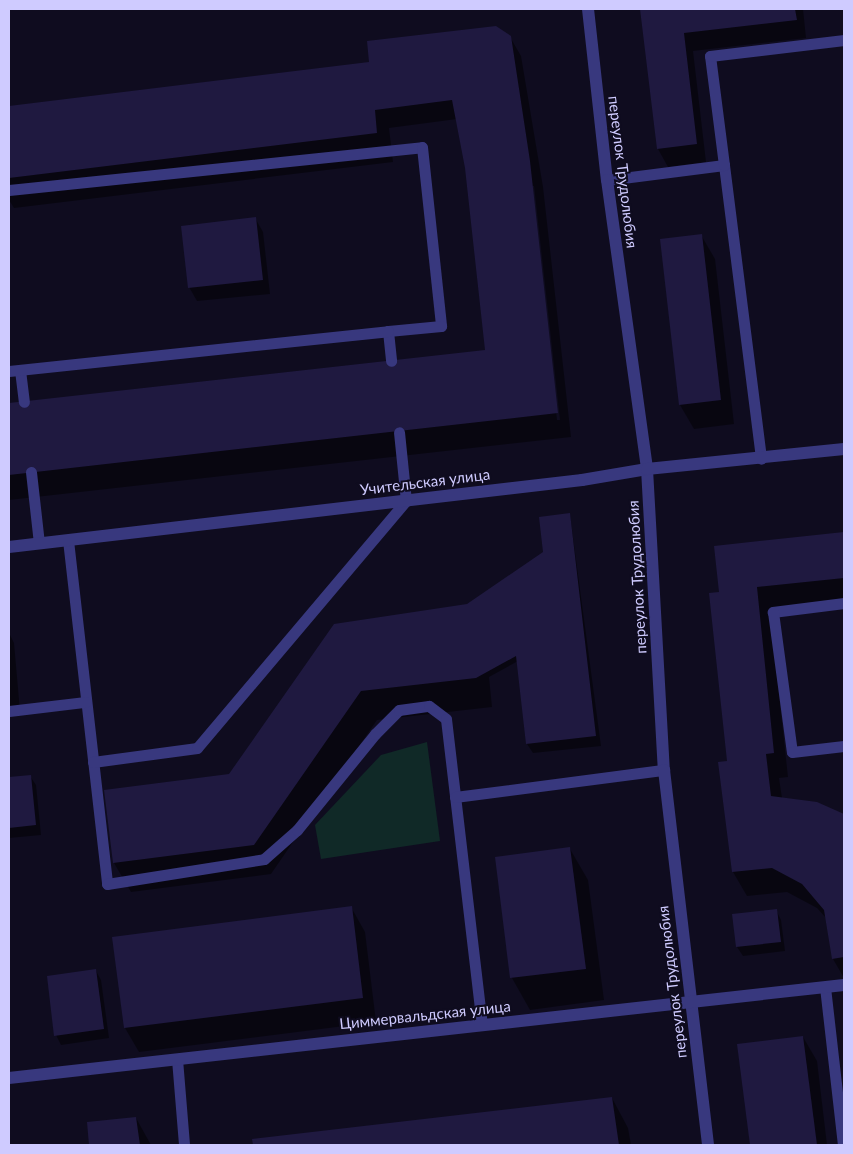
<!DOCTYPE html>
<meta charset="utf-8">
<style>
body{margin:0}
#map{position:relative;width:853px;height:1154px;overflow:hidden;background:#0f0c1f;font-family:Lato,sans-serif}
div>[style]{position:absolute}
.green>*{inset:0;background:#102927}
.shadow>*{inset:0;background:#0007}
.building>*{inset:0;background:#1f1940}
.service>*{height:11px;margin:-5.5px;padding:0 5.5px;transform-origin:5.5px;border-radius:5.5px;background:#38387e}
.minor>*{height:12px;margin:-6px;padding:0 6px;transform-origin:6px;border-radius:6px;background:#38387e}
span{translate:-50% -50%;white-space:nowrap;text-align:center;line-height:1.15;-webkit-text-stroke:4px #0f0c1f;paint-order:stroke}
.street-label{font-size:15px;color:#cfcbff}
.frame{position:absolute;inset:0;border:10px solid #cfcbff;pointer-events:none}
</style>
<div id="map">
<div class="green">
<div style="clip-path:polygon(427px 742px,440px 841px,321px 859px,315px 825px,381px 755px)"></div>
</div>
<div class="shadow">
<div style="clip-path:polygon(642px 9px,803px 9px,806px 38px,693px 51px,706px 162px,668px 167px,658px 149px)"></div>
<div style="clip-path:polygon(evenodd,510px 37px,521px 56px,543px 187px,571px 437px,9px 500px,9px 405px,486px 352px,466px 168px,457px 119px,389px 128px,393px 162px,14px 208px,9px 200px,9px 107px,368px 63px,510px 37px,532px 186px,534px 186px,560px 420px,557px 420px,532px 186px)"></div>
<div style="clip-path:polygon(255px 218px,263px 232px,270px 294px,197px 301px,189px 287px)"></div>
<div style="clip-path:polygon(701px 235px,715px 259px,734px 424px,694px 429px,680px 405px)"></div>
<div style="clip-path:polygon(570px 515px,601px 746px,533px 753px,527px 744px,518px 661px,489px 677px,492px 707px,377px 720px,271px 874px,131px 892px,114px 863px,230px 775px,545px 553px)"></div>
<div style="clip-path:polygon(844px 533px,844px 603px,770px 611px,788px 777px,779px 778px,782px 798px,817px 803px,844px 816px,844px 978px,833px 959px,827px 919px,817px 908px,787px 892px,747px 896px,733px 872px,720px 594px,715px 547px)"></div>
<div style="clip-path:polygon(9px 633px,14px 643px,20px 711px,9px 712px)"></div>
<div style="clip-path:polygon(30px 776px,36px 785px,41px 835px,9px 838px,9px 778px)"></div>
<div style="clip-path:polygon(570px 849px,588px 880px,604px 1000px,530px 1010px,512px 978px,496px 858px)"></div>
<div style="clip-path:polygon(351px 907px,365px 932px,376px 1022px,139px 1052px,125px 1028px)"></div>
<div style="clip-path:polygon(776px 910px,781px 920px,785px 951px,743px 956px,737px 947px)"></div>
<div style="clip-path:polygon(96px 971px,101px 980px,109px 1038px,61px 1045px,56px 1035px)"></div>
<div style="clip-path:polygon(803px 1037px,817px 1061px,827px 1145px,751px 1145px,738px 1045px)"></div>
<div style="clip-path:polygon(612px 1098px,628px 1128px,631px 1145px,254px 1145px,253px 1140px)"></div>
<div style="clip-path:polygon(136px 1118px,151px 1145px,91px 1145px,88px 1124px)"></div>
</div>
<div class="building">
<div style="clip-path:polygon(640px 9px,795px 9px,797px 20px,684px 33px,697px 144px,657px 149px)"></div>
<div style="clip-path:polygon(496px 26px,511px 36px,530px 161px,558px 413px,9px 475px,9px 403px,485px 350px,465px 168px,452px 100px,375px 110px,377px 133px,9px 178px,9px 106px,369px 62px,367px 41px)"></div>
<div style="clip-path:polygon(256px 217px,263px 280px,188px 288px,181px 226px)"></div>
<div style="clip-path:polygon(702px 234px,721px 400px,679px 405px,660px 239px)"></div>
<div style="clip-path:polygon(570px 513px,596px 736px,526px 744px,516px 656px,476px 678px,361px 691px,254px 845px,113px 863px,104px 790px,229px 774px,334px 624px,467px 604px,543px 552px,539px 517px)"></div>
<div style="clip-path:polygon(844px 532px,844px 578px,757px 587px,774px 753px,766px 754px,771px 796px,817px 802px,844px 814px,844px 957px,832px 959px,824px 910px,802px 884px,772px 868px,732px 872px,718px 762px,727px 761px,709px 593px,719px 592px,714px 546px)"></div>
<div style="clip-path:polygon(31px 775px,36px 825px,9px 828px,9px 777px)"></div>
<div style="clip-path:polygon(570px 847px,586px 969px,510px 978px,495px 857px)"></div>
<div style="clip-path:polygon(352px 906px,363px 998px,124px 1028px,112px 937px)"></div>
<div style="clip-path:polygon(777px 909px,781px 942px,736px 947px,732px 914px)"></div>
<div style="clip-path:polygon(96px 969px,104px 1029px,54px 1036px,47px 976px)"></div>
<div style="clip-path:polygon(803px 1036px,817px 1145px,750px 1145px,737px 1044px)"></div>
<div style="clip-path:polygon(612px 1097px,619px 1145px,253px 1145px,252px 1139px)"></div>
<div style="clip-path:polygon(136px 1117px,140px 1145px,89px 1145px,87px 1122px)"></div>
</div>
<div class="service">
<div style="left:724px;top:165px;width:296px;rotate:82.8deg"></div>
<div style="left:607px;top:180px;width:118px;rotate:-7.3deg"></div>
<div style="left:724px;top:165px;width:110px;rotate:-97.3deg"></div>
<div style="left:710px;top:56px;width:135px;rotate:-6.8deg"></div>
<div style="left:9px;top:190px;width:415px;rotate:-5.9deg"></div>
<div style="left:422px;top:147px;width:180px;rotate:83.9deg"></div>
<div style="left:441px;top:326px;width:53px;rotate:174.6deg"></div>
<div style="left:388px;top:331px;width:30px;rotate:84deg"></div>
<div style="left:20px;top:370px;width:32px;rotate:83deg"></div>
<div style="left:9px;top:371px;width:381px;rotate:-6deg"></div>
<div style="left:31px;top:472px;width:71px;rotate:83.6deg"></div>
<div style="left:68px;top:540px;width:346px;rotate:83.5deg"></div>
<div style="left:107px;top:884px;width:159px;rotate:-9deg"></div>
<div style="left:264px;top:859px;width:44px;rotate:-41.3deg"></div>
<div style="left:297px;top:830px;width:124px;rotate:-50.9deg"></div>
<div style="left:375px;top:734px;width:34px;rotate:-45deg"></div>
<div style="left:399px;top:710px;width:30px;rotate:-8deg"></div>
<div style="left:429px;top:706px;width:21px;rotate:37deg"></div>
<div style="left:446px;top:719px;width:308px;rotate:83.3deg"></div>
<div style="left:844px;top:603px;width:72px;rotate:172.8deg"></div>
<div style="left:773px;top:612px;width:141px;rotate:82.3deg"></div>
<div style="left:792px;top:752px;width:52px;rotate:-6.6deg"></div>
<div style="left:9px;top:711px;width:77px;rotate:-6.8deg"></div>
<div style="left:93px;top:762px;width:105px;rotate:-7.7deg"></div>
<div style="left:197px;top:748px;width:324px;rotate:-49.8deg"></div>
<div style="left:406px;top:501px;width:69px;rotate:-95.8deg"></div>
<div style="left:455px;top:797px;width:211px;rotate:-7.4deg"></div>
<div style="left:825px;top:987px;width:159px;rotate:83.5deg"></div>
<div style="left:177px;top:1059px;width:86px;rotate:85.3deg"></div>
</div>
<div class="minor">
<div style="left:588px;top:9px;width:172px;rotate:83.7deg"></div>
<div style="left:607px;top:180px;width:292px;rotate:82.1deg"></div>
<div style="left:647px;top:469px;width:301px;rotate:86.8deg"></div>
<div style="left:664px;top:770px;width:378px;rotate:83.3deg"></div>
<div style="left:9px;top:547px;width:577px;rotate:-6.67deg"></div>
<div style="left:582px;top:480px;width:66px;rotate:-9.6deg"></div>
<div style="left:647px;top:469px;width:198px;rotate:-5.8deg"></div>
<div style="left:9px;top:1078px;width:840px;rotate:-6.36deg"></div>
</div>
<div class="street-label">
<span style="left:623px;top:172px;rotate:83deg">переулок Трудолюбия</span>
<span style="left:425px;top:482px;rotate:-7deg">Учительская улица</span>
<span style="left:637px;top:577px;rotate:-93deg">переулок Трудолюбия</span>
<span style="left:672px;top:982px;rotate:-97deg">переулок Трудолюбия</span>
<span style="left:425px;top:1015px;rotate:-6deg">Циммервальдская улица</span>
</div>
<div class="frame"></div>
</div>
